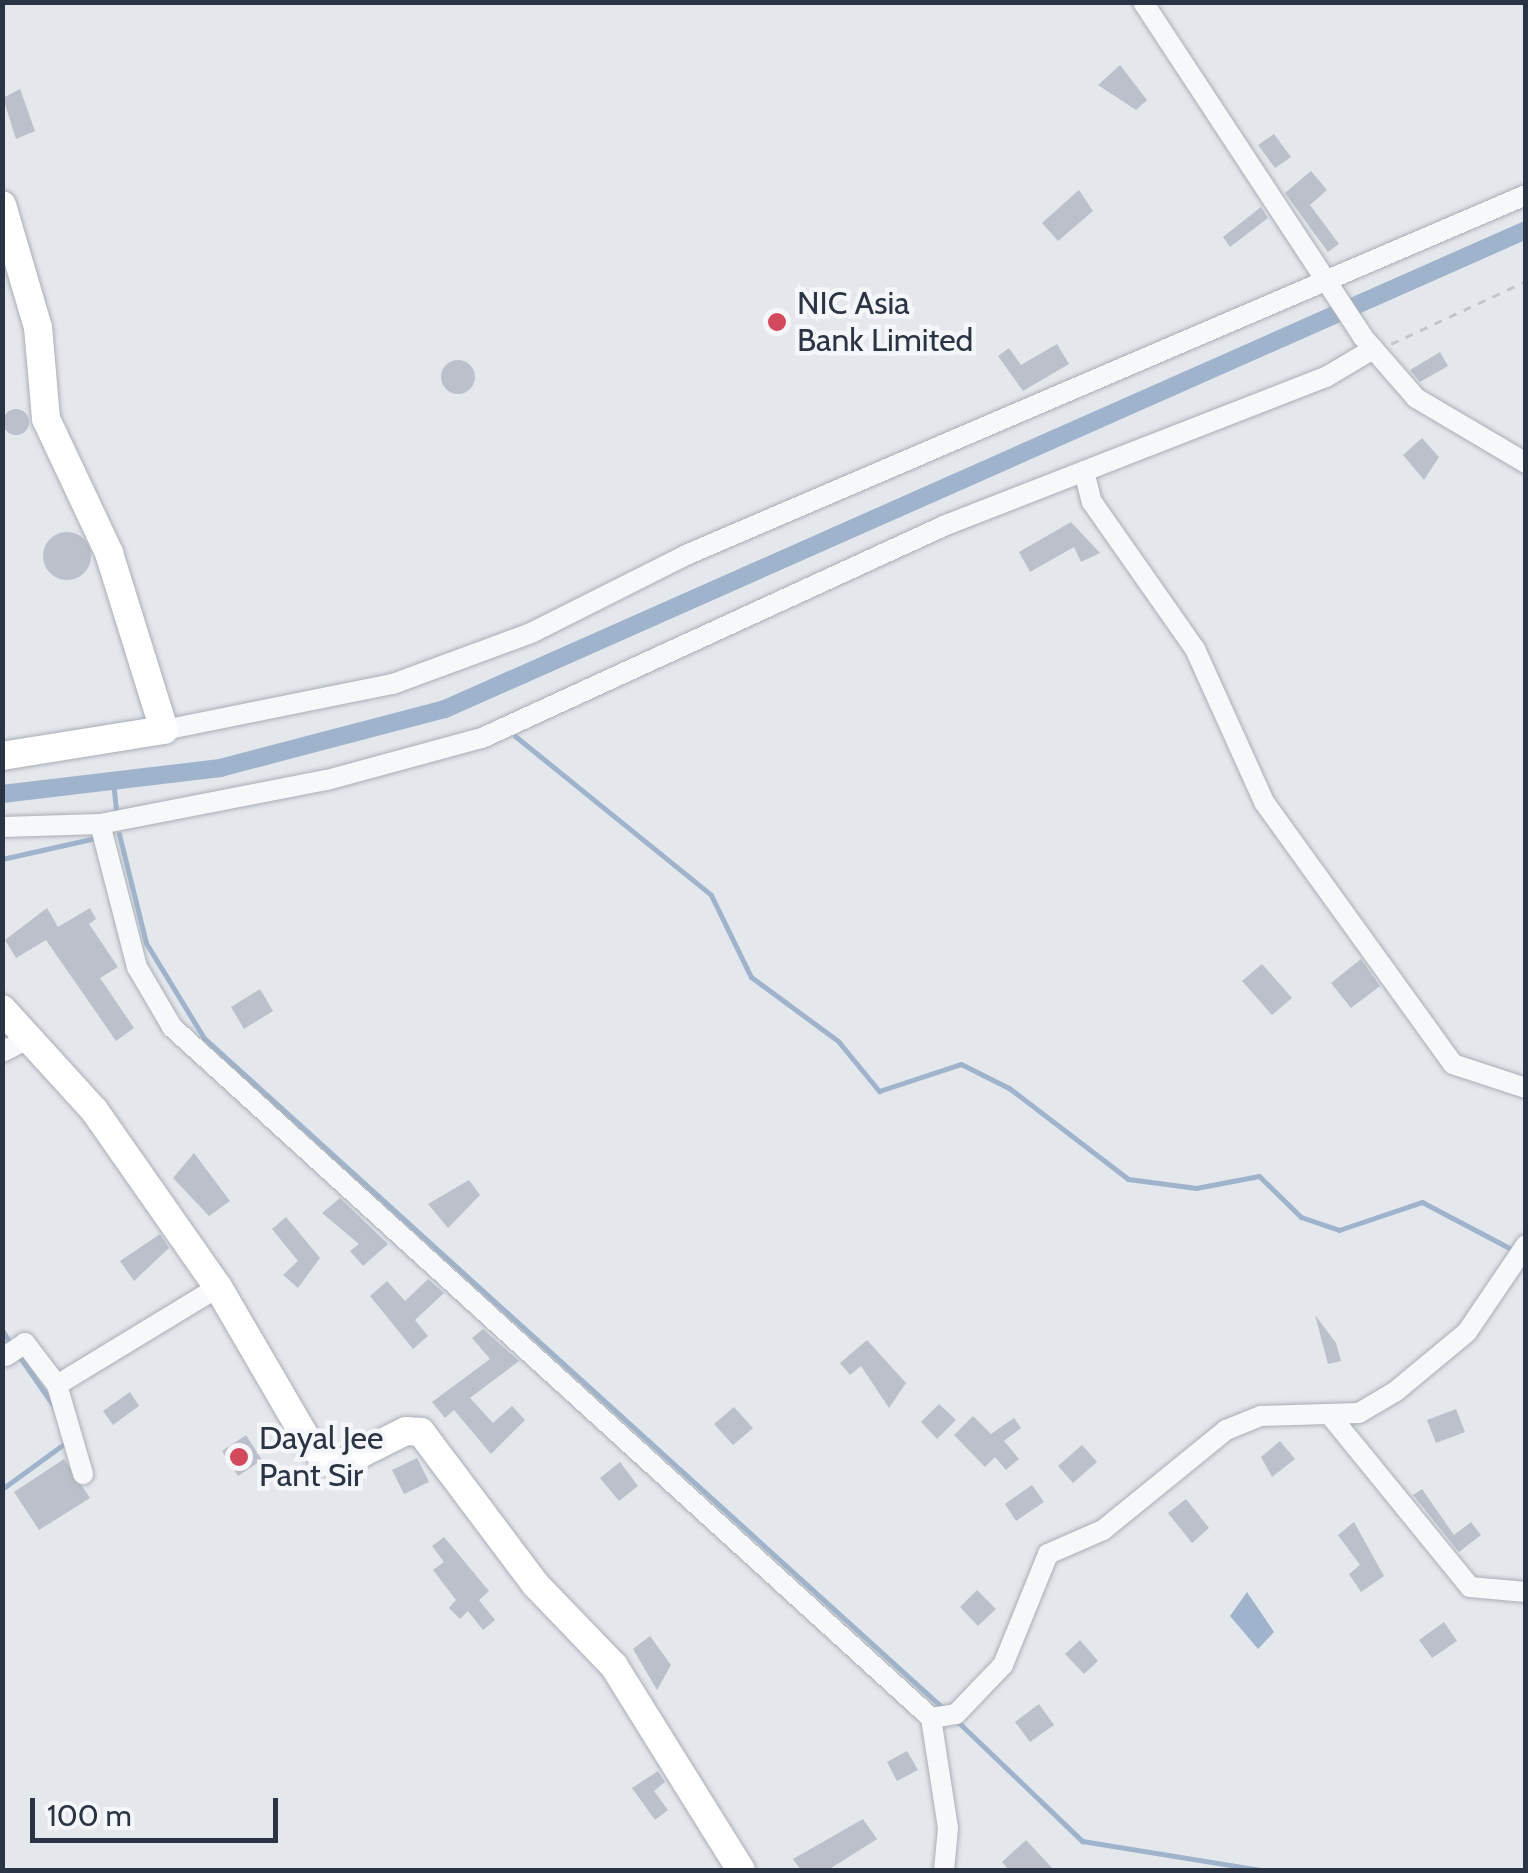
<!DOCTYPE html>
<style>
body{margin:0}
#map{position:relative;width:1528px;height:1873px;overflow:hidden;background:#e4e7ec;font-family:Cabin,sans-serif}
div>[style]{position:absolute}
.water>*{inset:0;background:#9fb4cc}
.stream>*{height:5px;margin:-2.5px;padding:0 2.5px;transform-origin:2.5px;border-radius:2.5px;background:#9fb4cc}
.canal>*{height:18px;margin:-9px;padding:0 9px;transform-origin:9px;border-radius:9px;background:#9fb4cc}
.building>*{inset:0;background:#bbc0ca}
.round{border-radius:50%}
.path>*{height:2.5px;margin-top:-1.25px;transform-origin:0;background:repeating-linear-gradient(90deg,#c2c5cb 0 8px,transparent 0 16px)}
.roads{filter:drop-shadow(0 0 2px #a9aeb7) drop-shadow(0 0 2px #a9aeb7)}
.street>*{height:20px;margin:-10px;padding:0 10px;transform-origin:10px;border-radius:10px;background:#f7f8fa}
.secondary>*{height:28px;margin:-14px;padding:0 14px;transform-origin:14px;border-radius:14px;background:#fff}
.dots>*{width:28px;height:28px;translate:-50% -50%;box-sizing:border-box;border:5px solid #f4f6f9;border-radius:50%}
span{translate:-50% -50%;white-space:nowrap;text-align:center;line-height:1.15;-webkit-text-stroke:9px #f4f6f9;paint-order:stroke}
.poi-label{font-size:32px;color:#2b3445}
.left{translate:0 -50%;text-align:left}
.frame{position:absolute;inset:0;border:5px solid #2b3445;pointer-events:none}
.scale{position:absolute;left:30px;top:1798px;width:248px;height:45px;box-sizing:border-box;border:5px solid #2b3445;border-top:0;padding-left:12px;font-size:30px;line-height:35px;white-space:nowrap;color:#2b3445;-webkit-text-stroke:8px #f4f6f9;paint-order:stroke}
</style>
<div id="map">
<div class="water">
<div style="clip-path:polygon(1247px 1592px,1274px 1632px,1258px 1649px,1230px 1616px)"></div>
</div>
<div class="stream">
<div style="left:515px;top:736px;width:252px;rotate:39deg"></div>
<div style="left:711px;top:895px;width:91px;rotate:64deg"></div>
<div style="left:751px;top:977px;width:108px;rotate:36.3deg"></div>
<div style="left:838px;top:1041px;width:65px;rotate:50.6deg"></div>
<div style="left:879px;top:1091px;width:86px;rotate:-18.2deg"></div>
<div style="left:961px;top:1064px;width:54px;rotate:26.6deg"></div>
<div style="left:1009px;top:1088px;width:150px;rotate:37.4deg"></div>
<div style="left:1128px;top:1179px;width:69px;rotate:7.5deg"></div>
<div style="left:1196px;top:1188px;width:64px;rotate:-10.8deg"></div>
<div style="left:1259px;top:1176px;width:59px;rotate:44.3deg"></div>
<div style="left:1301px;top:1217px;width:40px;rotate:18.9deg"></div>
<div style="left:1339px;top:1230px;width:88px;rotate:-18.6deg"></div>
<div style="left:1422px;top:1202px;width:103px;rotate:27.8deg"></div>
<div style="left:113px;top:781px;width:30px;rotate:84deg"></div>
<div style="left:119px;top:834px;width:112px;rotate:76.1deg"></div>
<div style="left:146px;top:943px;width:111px;rotate:58.6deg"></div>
<div style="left:204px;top:1038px;width:999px;rotate:42.2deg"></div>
<div style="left:2px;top:859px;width:96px;rotate:-12.6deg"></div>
<div style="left:1524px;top:1268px;width:4px;rotate:56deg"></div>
<div style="left:2px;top:1330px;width:19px;rotate:58deg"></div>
<div style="left:19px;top:1356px;width:60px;rotate:55.2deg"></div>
<div style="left:2px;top:1489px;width:82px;rotate:-36deg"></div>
<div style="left:956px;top:1720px;width:175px;rotate:43.8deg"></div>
<div style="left:1082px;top:1841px;width:182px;rotate:9.2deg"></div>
</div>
<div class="canal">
<div style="left:2px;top:794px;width:220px;rotate:-6.8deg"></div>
<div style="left:220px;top:768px;width:233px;rotate:-14.7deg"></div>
<div style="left:445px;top:709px;width:1182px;rotate:-23.9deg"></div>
</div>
<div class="building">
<div style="clip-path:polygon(1120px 65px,1147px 100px,1136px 110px,1098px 85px)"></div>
<div style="clip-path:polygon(20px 89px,35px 131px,16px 139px,3px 98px)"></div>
<div style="clip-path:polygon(1274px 134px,1291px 157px,1275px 168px,1258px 145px)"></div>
<div style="clip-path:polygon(1311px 171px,1327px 190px,1310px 205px,1339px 244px,1328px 252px,1285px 193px)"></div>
<div style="clip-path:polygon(1079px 190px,1093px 211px,1058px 241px,1042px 223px)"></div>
<div style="clip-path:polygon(1261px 207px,1268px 218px,1230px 247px,1223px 237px)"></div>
<div style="clip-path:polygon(1057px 344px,1069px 364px,1023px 391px,998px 356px,1009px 348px,1021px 365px)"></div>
<div style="clip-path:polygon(1440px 352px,1448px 366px,1420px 382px,1410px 370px)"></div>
<div class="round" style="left:441px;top:360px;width:34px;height:34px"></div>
<div class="round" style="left:3px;top:409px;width:26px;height:26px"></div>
<div style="clip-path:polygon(1422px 438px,1439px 457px,1424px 480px,1403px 455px)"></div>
<div style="clip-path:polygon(1071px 522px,1100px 553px,1081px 562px,1074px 547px,1030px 572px,1019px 552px)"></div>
<div class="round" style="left:43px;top:532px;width:48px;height:48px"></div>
<div style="clip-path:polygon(47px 908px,58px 927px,90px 908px,96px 919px,89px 924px,118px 967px,100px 978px,134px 1028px,116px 1041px,46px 940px,16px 958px,5px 940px)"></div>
<div style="clip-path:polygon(1361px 959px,1380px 986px,1351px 1008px,1331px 983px)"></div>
<div style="clip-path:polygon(1262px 964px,1292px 998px,1272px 1015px,1242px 981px)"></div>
<div style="clip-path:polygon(260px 989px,273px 1011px,244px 1029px,231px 1007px)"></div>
<div style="clip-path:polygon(194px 1153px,230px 1201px,209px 1216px,173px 1178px)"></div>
<div style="clip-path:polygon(469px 1180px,480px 1195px,448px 1228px,428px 1204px)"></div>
<div style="clip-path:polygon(340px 1198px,388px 1244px,363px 1266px,350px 1251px,359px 1244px,322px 1213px)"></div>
<div style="clip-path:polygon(286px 1217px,320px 1258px,298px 1288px,283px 1275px,298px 1261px,272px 1229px)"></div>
<div style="clip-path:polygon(160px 1234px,169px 1248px,134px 1281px,120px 1261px)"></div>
<div style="clip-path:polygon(428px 1279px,444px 1293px,415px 1320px,428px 1336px,413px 1349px,370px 1296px,387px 1281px,405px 1301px)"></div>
<div style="clip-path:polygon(1315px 1315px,1336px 1343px,1341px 1361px,1328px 1364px)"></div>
<div style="clip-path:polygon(483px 1329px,519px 1361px,470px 1398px,493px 1423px,512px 1406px,525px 1420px,491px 1454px,454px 1410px,445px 1418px,432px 1402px,490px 1359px,472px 1338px)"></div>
<div style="clip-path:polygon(867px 1340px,906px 1383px,889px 1408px,861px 1366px,850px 1375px,840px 1363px)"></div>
<div style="clip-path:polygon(130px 1392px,139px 1406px,113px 1425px,103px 1411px)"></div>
<div style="clip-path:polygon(939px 1404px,956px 1420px,937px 1439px,921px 1422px)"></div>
<div style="clip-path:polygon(734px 1407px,753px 1428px,733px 1445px,714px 1424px)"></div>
<div style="clip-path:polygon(1456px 1409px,1465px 1432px,1436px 1443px,1427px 1420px)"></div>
<div style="clip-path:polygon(973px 1416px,991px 1434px,1014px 1418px,1021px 1428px,1004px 1441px,1019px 1459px,1006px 1470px,995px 1457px,985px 1467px,954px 1435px)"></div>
<div style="clip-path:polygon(246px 1435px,262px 1460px,238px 1476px,222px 1451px)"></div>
<div style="clip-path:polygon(1280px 1441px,1295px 1459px,1272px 1477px,1261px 1457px)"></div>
<div style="clip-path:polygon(1082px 1445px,1097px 1462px,1073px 1483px,1058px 1466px)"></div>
<div style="clip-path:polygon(417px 1458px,429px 1482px,404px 1494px,392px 1470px)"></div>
<div style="clip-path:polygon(64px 1459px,90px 1498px,39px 1530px,14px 1492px)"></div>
<div style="clip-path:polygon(620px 1462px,638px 1486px,619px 1501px,600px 1478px)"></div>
<div style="clip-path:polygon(1032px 1485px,1044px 1502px,1016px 1521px,1005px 1504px)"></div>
<div style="clip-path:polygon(1422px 1489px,1454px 1535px,1471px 1522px,1481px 1535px,1459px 1552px,1413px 1495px)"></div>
<div style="clip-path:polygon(1186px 1499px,1209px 1528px,1192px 1543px,1168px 1513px)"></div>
<div style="clip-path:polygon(1354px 1522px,1384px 1576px,1361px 1592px,1349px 1574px,1360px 1565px,1338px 1535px)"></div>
<div style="clip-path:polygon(444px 1537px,489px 1591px,479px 1600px,495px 1620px,483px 1630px,468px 1611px,460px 1619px,449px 1608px,456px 1600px,433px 1570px,444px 1562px,432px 1546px)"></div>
<div style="clip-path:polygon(977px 1590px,996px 1609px,978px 1626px,960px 1607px)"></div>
<div style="clip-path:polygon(1444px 1622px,1457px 1641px,1432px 1658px,1419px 1640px)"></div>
<div style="clip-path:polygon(650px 1636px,671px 1665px,657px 1690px,633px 1649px)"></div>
<div style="clip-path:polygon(1080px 1640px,1098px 1661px,1084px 1674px,1065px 1654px)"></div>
<div style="clip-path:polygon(1039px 1704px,1054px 1725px,1030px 1742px,1015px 1722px)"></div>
<div style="clip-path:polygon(907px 1751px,918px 1770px,897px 1781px,887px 1762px)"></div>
<div style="clip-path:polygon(658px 1771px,665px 1782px,654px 1791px,668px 1810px,655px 1820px,632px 1788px)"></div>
<div style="clip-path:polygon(863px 1819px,877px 1839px,828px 1870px,801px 1870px,793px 1859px)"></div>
<div style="clip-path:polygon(1026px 1840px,1054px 1870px,1009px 1870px,1002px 1862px)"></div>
</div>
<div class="path">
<div style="left:1391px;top:344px;width:149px;rotate:-25deg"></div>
</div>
<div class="roads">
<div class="street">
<div style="left:1143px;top:2px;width:399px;rotate:56.7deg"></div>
<div style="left:1362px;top:336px;width:82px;rotate:48.9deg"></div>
<div style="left:1416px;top:398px;width:128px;rotate:30.6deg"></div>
<div style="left:1084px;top:471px;width:32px;rotate:76deg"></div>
<div style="left:1092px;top:502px;width:179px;rotate:55deg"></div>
<div style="left:1195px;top:649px;width:168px;rotate:65.7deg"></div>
<div style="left:1264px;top:802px;width:323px;rotate:54.2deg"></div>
<div style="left:1453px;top:1064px;width:77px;rotate:18.2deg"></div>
<div style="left:164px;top:730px;width:234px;rotate:-11.4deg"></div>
<div style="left:393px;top:684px;width:147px;rotate:-20.3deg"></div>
<div style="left:531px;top:633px;width:174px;rotate:-26.7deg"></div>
<div style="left:686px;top:555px;width:914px;rotate:-23.2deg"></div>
<div style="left:100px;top:824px;width:148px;rotate:75.5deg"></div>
<div style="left:137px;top:967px;width:69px;rotate:59.7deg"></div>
<div style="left:172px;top:1027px;width:1026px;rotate:42.31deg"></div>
<div style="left:931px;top:1718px;width:111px;rotate:81.2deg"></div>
<div style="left:948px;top:1828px;width:42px;rotate:95.4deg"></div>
<div style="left:2px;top:827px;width:98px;rotate:-1.8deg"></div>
<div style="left:100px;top:824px;width:231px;rotate:-11deg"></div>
<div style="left:327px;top:780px;width:161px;rotate:-15.2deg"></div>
<div style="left:482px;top:738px;width:511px;rotate:-24.66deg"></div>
<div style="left:946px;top:525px;width:408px;rotate:-21.3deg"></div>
<div style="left:1326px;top:377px;width:55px;rotate:-30.8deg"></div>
<div style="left:2px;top:1052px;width:27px;rotate:-27deg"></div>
<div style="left:6px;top:1356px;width:23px;rotate:-34deg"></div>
<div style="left:25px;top:1343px;width:53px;rotate:52.7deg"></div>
<div style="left:57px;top:1385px;width:188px;rotate:-31.3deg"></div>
<div style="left:57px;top:1385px;width:93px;rotate:73.7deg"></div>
<div style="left:1329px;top:1414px;width:223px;rotate:50.8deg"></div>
<div style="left:1470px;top:1587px;width:56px;rotate:5.1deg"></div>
<div style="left:931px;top:1718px;width:25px;rotate:-9deg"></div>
<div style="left:956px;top:1714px;width:68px;rotate:-46.2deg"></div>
<div style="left:1003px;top:1665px;width:120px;rotate:-67.9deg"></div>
<div style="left:1048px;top:1554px;width:60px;rotate:-23.6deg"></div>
<div style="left:1103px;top:1530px;width:159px;rotate:-39.1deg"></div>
<div style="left:1226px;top:1430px;width:38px;rotate:-22deg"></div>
<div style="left:1261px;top:1416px;width:98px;rotate:-1.8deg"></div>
<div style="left:1359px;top:1413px;width:43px;rotate:-30.7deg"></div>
<div style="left:1396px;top:1391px;width:92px;rotate:-39.7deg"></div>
<div style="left:1467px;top:1332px;width:105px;rotate:-55.9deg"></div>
</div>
<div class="secondary">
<div style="left:2px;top:205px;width:127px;rotate:73.6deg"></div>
<div style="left:38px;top:327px;width:92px;rotate:85deg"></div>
<div style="left:46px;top:419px;width:148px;rotate:64.8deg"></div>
<div style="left:109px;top:553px;width:185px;rotate:72.7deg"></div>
<div style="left:164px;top:730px;width:164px;rotate:170.9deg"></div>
<div style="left:2px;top:1009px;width:137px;rotate:47.7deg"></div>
<div style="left:94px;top:1110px;width:216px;rotate:55deg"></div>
<div style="left:218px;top:1287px;width:183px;rotate:59.8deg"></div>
<div style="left:310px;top:1445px;width:33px;rotate:39deg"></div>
<div style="left:336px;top:1466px;width:78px;rotate:-26.6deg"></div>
<div style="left:406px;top:1431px;width:15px;rotate:4deg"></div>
<div style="left:421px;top:1432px;width:191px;rotate:53.1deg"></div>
<div style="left:536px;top:1585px;width:112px;rotate:46.1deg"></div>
<div style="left:614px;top:1666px;width:240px;rotate:58.1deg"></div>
</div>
</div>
<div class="dots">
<div style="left:777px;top:322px;background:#d1495b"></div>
<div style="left:239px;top:1457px;background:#d1495b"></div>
</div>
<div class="poi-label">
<span class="left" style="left:797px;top:322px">NIC Asia<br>Bank Limited</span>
<span class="left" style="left:259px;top:1457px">Dayal Jee<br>Pant Sir</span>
</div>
<div class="frame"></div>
<div class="scale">100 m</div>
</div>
